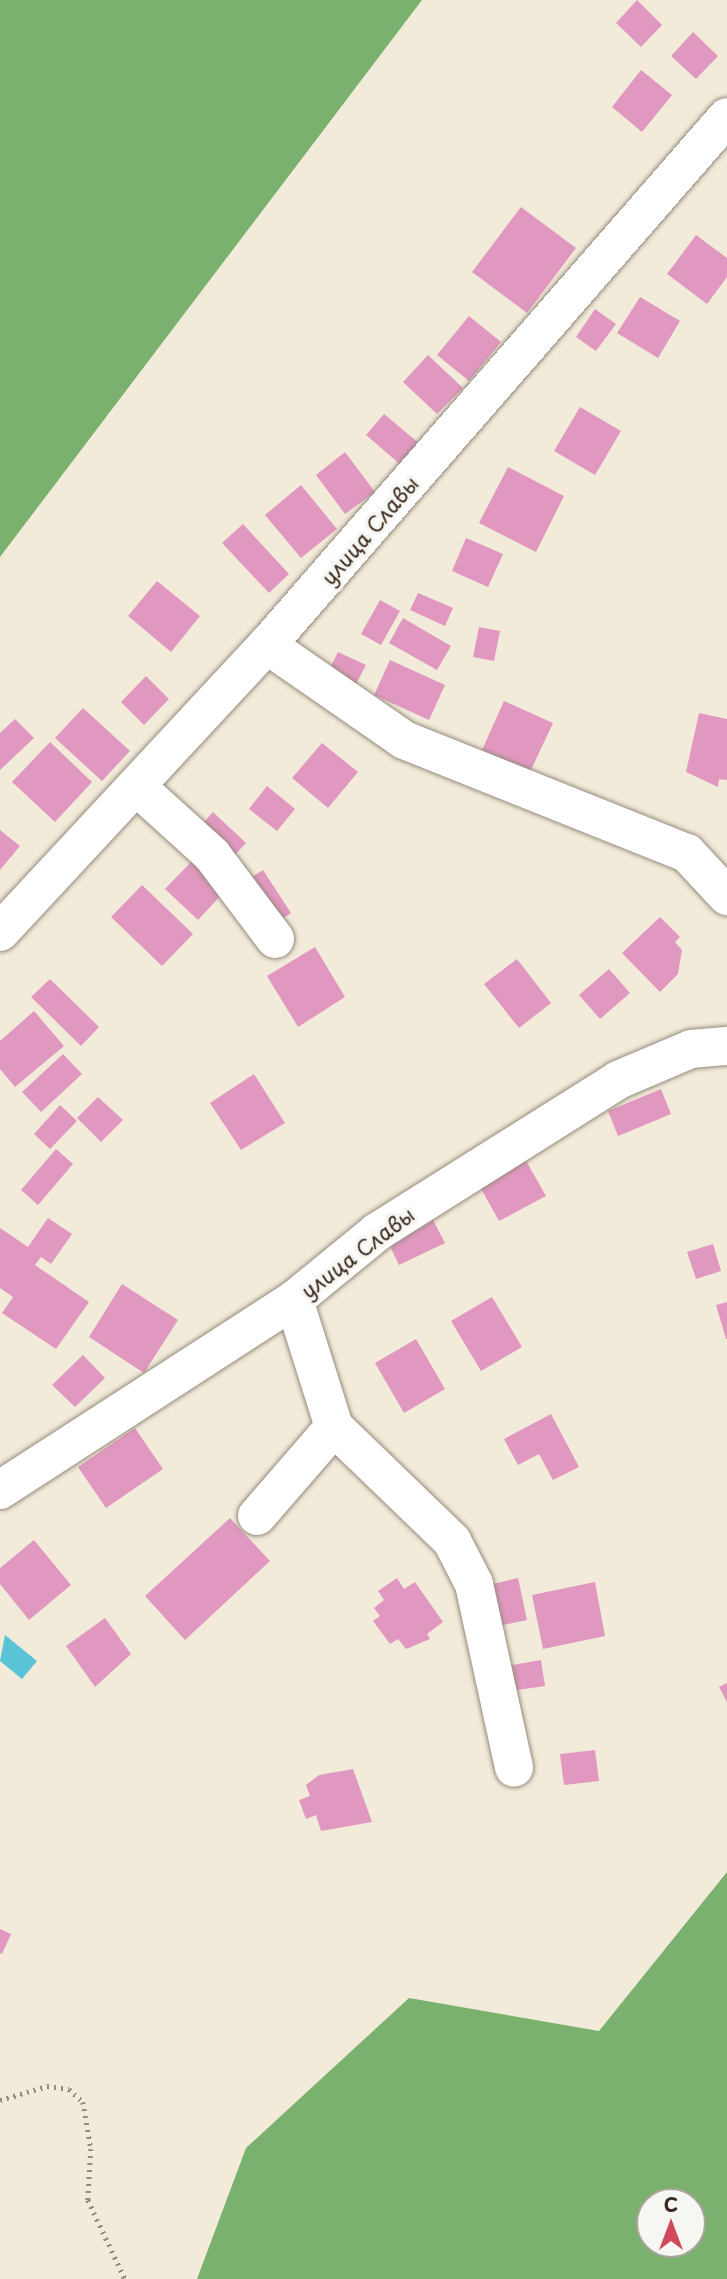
<!DOCTYPE html>
<meta charset="utf-8">
<style>
body{margin:0}
#map{position:relative;width:727px;height:2279px;overflow:hidden;background:#f2ebda;font-family:"Playpen Sans",sans-serif}
div>[style]{position:absolute}
.forest>*{inset:0;background:#7bb16e}
.water>*{inset:0;background:#5ac4d6}
.building>*{inset:0;background:#e198c0}
.path>*{height:4.5px;margin-top:-2.25px;transform-origin:0;background:repeating-linear-gradient(90deg,#968a7c 0 2px,transparent 0 7px)}
.roads{filter:drop-shadow(0 0 2px #968a7c) drop-shadow(0 0 2px #968a7c)}
.minor>*{height:38px;margin:-19px;padding:0 19px;transform-origin:19px;border-radius:19px;background:#fff}
span{translate:-50% -50%;white-space:nowrap;text-align:center;line-height:1.15;-webkit-text-stroke:7px #f6f6f2;paint-order:stroke}
.street-label{font-size:21px;color:#3b2a1e}
.north{position:absolute;left:636px;top:2188px;width:70px;height:70px;box-sizing:border-box;background:#f6f6f2;border:2px solid #aba49d;border-radius:50%;rotate:0deg;font-size:19px;font-weight:700;line-height:28px;text-align:center;color:#3b2a1e}
.north::after{content:'';display:block;margin:auto;width:24px;height:32px;background:#d1495b;clip-path:polygon(50% 0,100% 100%,50% 72%,0 100%)}
</style>
<div id="map">
<div class="forest">
<div style="clip-path:polygon(0 0,422px 0,0 557px)"></div>
<div style="clip-path:polygon(evenodd,727px 1872px,727px 2279px,197px 2279px,246px 2148px,409px 1998px,599px 2031px,727px 1872px,692px 2202px,692px 2244px,650px 2244px,650px 2202px,692px 2202px)"></div>
</div>
<div class="water">
<div style="clip-path:polygon(5px 1635px,37px 1661px,22px 1679px,0 1661px)"></div>
</div>
<div class="building">
<div style="clip-path:polygon(637px 0,662px 25px,641px 47px,616px 23px)"></div>
<div style="clip-path:polygon(693px 32px,718px 56px,696px 79px,671px 56px)"></div>
<div style="clip-path:polygon(641px 70px,672px 95px,642px 132px,612px 107px)"></div>
<div style="clip-path:polygon(521px 207px,576px 248px,527px 313px,472px 272px)"></div>
<div style="clip-path:polygon(696px 235px,727px 258px,727px 277px,707px 304px,667px 274px)"></div>
<div style="clip-path:polygon(640px 297px,680px 321px,658px 358px,617px 333px)"></div>
<div style="clip-path:polygon(595px 309px,616px 324px,596px 351px,576px 337px)"></div>
<div style="clip-path:polygon(469px 316px,501px 342px,469px 381px,437px 355px)"></div>
<div style="clip-path:polygon(428px 355px,463px 388px,437px 414px,403px 382px)"></div>
<div style="clip-path:polygon(580px 407px,621px 431px,595px 475px,554px 451px)"></div>
<div style="clip-path:polygon(384px 414px,420px 444px,401px 465px,366px 435px)"></div>
<div style="clip-path:polygon(345px 452px,375px 492px,345px 514px,316px 475px)"></div>
<div style="clip-path:polygon(508px 467px,564px 496px,536px 552px,479px 523px)"></div>
<div style="clip-path:polygon(301px 485px,337px 529px,301px 558px,265px 515px)"></div>
<div style="clip-path:polygon(243px 524px,289px 574px,269px 593px,222px 543px)"></div>
<div style="clip-path:polygon(466px 538px,503px 554px,488px 587px,452px 571px)"></div>
<div style="clip-path:polygon(157px 581px,200px 616px,171px 652px,128px 616px)"></div>
<div style="clip-path:polygon(418px 593px,453px 608px,445px 626px,410px 610px)"></div>
<div style="clip-path:polygon(380px 600px,400px 611px,381px 645px,361px 634px)"></div>
<div style="clip-path:polygon(403px 618px,451px 646px,437px 670px,389px 643px)"></div>
<div style="clip-path:polygon(479px 627px,500px 631px,494px 661px,473px 657px)"></div>
<div style="clip-path:polygon(338px 652px,366px 665px,354px 688px,327px 674px)"></div>
<div style="clip-path:polygon(390px 660px,445px 685px,429px 720px,374px 695px)"></div>
<div style="clip-path:polygon(146px 676px,169px 699px,144px 725px,121px 702px)"></div>
<div style="clip-path:polygon(504px 701px,553px 723px,530px 772px,482px 750px)"></div>
<div style="clip-path:polygon(83px 708px,130px 751px,102px 781px,55px 738px)"></div>
<div style="clip-path:polygon(699px 713px,727px 719px,727px 780px,719px 779px,718px 787px,686px 772px)"></div>
<div style="clip-path:polygon(15px 719px,34px 738px,0 770px,0 733px)"></div>
<div style="clip-path:polygon(50px 742px,92px 782px,55px 822px,12px 782px)"></div>
<div style="clip-path:polygon(322px 743px,358px 772px,328px 808px,292px 778px)"></div>
<div style="clip-path:polygon(267px 786px,295px 809px,277px 831px,249px 809px)"></div>
<div style="clip-path:polygon(213px 812px,246px 843px,227px 863px,195px 832px)"></div>
<div style="clip-path:polygon(0 830px,20px 846px,0 870px)"></div>
<div style="clip-path:polygon(191px 862px,224px 892px,198px 920px,165px 889px)"></div>
<div style="clip-path:polygon(263px 870px,291px 913px,273px 925px,245px 881px)"></div>
<div style="clip-path:polygon(142px 885px,193px 934px,162px 966px,111px 917px)"></div>
<div style="clip-path:polygon(660px 917px,680px 937px,675px 942px,682px 950px,678px 974px,660px 992px,622px 953px)"></div>
<div style="clip-path:polygon(315px 947px,345px 997px,298px 1027px,267px 976px)"></div>
<div style="clip-path:polygon(517px 959px,551px 1003px,519px 1028px,484px 984px)"></div>
<div style="clip-path:polygon(609px 969px,630px 993px,600px 1019px,579px 995px)"></div>
<div style="clip-path:polygon(50px 979px,99px 1027px,81px 1046px,31px 997px)"></div>
<div style="clip-path:polygon(34px 1011px,64px 1046px,15px 1087px,0 1069px,0 1041px)"></div>
<div style="clip-path:polygon(63px 1054px,82px 1074px,41px 1112px,22px 1092px)"></div>
<div style="clip-path:polygon(254px 1074px,285px 1123px,241px 1150px,210px 1103px)"></div>
<div style="clip-path:polygon(661px 1089px,671px 1114px,618px 1136px,608px 1111px)"></div>
<div style="clip-path:polygon(98px 1097px,123px 1120px,101px 1142px,77px 1118px)"></div>
<div style="clip-path:polygon(60px 1105px,77px 1121px,50px 1149px,34px 1134px)"></div>
<div style="clip-path:polygon(56px 1149px,73px 1164px,38px 1205px,21px 1190px)"></div>
<div style="clip-path:polygon(521px 1152px,546px 1196px,499px 1221px,475px 1178px)"></div>
<div style="clip-path:polygon(429px 1212px,445px 1243px,399px 1265px,384px 1234px)"></div>
<div style="clip-path:polygon(48px 1218px,72px 1234px,51px 1264px,41px 1257px,35px 1265px,89px 1302px,56px 1349px,2px 1313px,13px 1297px,0 1288px,0 1228px,28px 1247px)"></div>
<div style="clip-path:polygon(713px 1244px,721px 1271px,696px 1279px,687px 1252px)"></div>
<div style="clip-path:polygon(122px 1284px,178px 1320px,144px 1373px,89px 1337px)"></div>
<div style="clip-path:polygon(492px 1297px,522px 1347px,481px 1371px,451px 1321px)"></div>
<div style="clip-path:polygon(727px 1302px,727px 1339px,726px 1339px,716px 1305px)"></div>
<div style="clip-path:polygon(416px 1339px,445px 1389px,404px 1413px,375px 1363px)"></div>
<div style="clip-path:polygon(83px 1355px,105px 1378px,75px 1407px,52px 1385px)"></div>
<div style="clip-path:polygon(551px 1414px,579px 1467px,553px 1480px,539px 1454px,518px 1465px,504px 1439px)"></div>
<div style="clip-path:polygon(135px 1428px,163px 1469px,106px 1508px,78px 1467px)"></div>
<div style="clip-path:polygon(230px 1518px,270px 1561px,185px 1640px,145px 1596px)"></div>
<div style="clip-path:polygon(34px 1540px,71px 1585px,29px 1620px,0 1584px,0 1568px)"></div>
<div style="clip-path:polygon(397px 1578px,404px 1589px,415px 1582px,443px 1622px,427px 1634px,430px 1639px,406px 1649px,398px 1639px,390px 1644px,373px 1621px,380px 1616px,374px 1608px,384px 1600px,378px 1591px)"></div>
<div style="clip-path:polygon(518px 1578px,527px 1620px,493px 1627px,484px 1586px)"></div>
<div style="clip-path:polygon(595px 1582px,605px 1636px,543px 1649px,532px 1595px)"></div>
<div style="clip-path:polygon(105px 1618px,131px 1654px,95px 1687px,66px 1646px)"></div>
<div style="clip-path:polygon(541px 1660px,545px 1686px,510px 1691px,506px 1666px)"></div>
<div style="clip-path:polygon(727px 1683px,727px 1702px,719px 1687px)"></div>
<div style="clip-path:polygon(595px 1750px,599px 1781px,564px 1785px,560px 1754px)"></div>
<div style="clip-path:polygon(353px 1769px,372px 1822px,321px 1831px,316px 1815px,306px 1819px,299px 1800px,310px 1796px,306px 1785px,319px 1775px)"></div>
<div style="clip-path:polygon(0 1929px,11px 1934px,2px 1954px,0 1953px)"></div>
</div>
<div class="path">
<div style="left:0;top:2100px;width:49px;rotate:-16.6deg"></div>
<div style="left:47px;top:2086px;width:22px;rotate:8deg"></div>
<div style="left:69px;top:2089px;width:19px;rotate:43deg"></div>
<div style="left:83px;top:2102px;width:48px;rotate:80.3deg"></div>
<div style="left:91px;top:2149px;width:51px;rotate:93.4deg"></div>
<div style="left:88px;top:2200px;width:87px;rotate:64.9deg"></div>
</div>
<div class="roads">
<div class="minor">
<div style="left:267px;top:645px;width:167px;rotate:34.7deg"></div>
<div style="left:404px;top:740px;width:305px;rotate:21.8deg"></div>
<div style="left:687px;top:853px;width:59px;rotate:47.1deg"></div>
<div style="left:136px;top:786px;width:103px;rotate:42.2deg"></div>
<div style="left:212px;top:855px;width:105px;rotate:53.1deg"></div>
<div style="left:0;top:932px;width:392px;rotate:-47.1deg"></div>
<div style="left:267px;top:645px;width:700px;rotate:-48.94deg"></div>
<div style="left:294px;top:1300px;width:133px;rotate:72.5deg"></div>
<div style="left:334px;top:1427px;width:164px;rotate:44deg"></div>
<div style="left:452px;top:1541px;width:48px;rotate:62.9deg"></div>
<div style="left:474px;top:1584px;width:188px;rotate:77.7deg"></div>
<div style="left:0;top:1490px;width:350px;rotate:-32.9deg"></div>
<div style="left:294px;top:1300px;width:107px;rotate:-39.3deg"></div>
<div style="left:377px;top:1232px;width:285px;rotate:-32.2deg"></div>
<div style="left:618px;top:1080px;width:79px;rotate:-23deg"></div>
<div style="left:691px;top:1049px;width:36px;rotate:-5deg"></div>
<div style="left:257px;top:1516px;width:118px;rotate:-49.1deg"></div>
</div>
</div>
<div class="street-label">
<span style="left:369px;top:530px;rotate:-49deg">улица Славы</span>
<span style="left:357px;top:1252px;rotate:-37deg">улица Славы</span>
</div>
<div class="north">С</div>
</div>
